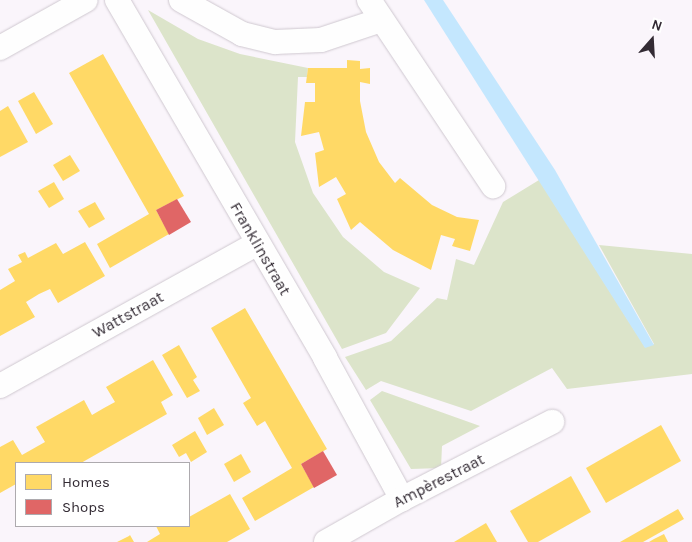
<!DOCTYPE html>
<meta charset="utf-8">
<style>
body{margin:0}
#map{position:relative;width:692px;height:542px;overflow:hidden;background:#faf5fb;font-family:Karla,sans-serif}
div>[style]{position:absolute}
.green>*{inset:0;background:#dce4ca}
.water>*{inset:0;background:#c4e7fe}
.homes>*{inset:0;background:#ffd966}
.shops>*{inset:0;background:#e06666}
.roads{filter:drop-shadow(0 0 1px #cfc8d0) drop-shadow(0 0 1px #cfc8d0)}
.minor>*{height:24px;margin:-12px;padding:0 12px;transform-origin:12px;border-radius:12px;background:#fefefe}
span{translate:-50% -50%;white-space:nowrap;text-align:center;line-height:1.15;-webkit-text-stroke:5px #fff;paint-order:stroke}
.street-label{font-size:16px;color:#332b34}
.legend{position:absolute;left:15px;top:462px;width:175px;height:65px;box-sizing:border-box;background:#fff;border:1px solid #adaaae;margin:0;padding:6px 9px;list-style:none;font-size:15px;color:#332b34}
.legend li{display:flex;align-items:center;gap:10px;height:25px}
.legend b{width:25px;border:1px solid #adaaae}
.north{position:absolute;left:627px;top:15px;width:50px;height:50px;-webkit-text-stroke:4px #fff;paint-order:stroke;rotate:19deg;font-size:14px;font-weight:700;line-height:20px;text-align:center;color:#332b34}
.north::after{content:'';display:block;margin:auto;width:18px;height:22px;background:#332b34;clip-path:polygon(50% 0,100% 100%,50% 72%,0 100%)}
</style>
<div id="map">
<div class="green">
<div style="clip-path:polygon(148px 10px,198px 39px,240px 54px,308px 68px,307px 77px,298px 77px,295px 142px,313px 193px,343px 237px,384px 272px,420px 288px,386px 333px,342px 349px)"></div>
<div style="clip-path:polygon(539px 180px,645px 347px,654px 344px,599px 245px,692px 254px,692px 374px,567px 389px,552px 368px,471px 411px,381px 381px,366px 390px,345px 357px,391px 341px,437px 298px,447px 300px,456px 259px,474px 265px,503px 202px)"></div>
<div style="clip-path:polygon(382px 391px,480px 426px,442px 446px,441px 468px,411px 469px,370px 400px)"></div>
</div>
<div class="water">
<div style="clip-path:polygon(424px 0,443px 0,555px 170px,654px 345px,645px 348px)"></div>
</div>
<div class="homes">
<div style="clip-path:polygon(103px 54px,184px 196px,156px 210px,169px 234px,110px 268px,97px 244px,149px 214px,69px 73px)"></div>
<div style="clip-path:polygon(347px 60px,360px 61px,360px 69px,370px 68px,370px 84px,360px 82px,360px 101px,366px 132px,379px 162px,395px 183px,400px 178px,432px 205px,457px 217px,479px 220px,470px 251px,452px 246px,455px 239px,441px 235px,431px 270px,393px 250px,360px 222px,351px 230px,337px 199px,346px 194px,336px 177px,319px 187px,315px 153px,324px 150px,319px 132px,301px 136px,305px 102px,315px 102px,315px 83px,306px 83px,308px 68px,347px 68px)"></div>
<div style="clip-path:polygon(34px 92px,53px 124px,36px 134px,18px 101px)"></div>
<div style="clip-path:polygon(8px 106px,28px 142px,0 157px,0 111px)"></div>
<div style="clip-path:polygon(70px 155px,80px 171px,63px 181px,53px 165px)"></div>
<div style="clip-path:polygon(54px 182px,64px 199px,49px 208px,38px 191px)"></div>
<div style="clip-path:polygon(95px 202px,105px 219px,89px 228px,78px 211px)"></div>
<div style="clip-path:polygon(85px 242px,105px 276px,58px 303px,50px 289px,39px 294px,26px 302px,35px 317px,0 336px,0 290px,15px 281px,8px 269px,22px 262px,18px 255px,25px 252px,28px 258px,56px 243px,63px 254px)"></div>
<div style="clip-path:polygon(245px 308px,327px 449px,301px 464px,314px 487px,255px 521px,242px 498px,292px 468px,265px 421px,257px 426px,243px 403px,251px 398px,211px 328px)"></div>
<div style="clip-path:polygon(179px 345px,197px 377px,193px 380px,200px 391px,187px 398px,162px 355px)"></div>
<div style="clip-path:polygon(153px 360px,173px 395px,161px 402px,167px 414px,81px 463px,16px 463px,16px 484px,0 493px,0 447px,13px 440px,22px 455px,45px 442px,36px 427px,84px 400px,92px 415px,104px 408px,115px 402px,106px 387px)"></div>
<div style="clip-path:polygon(214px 408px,224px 425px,207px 435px,198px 418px)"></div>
<div style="clip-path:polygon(661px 425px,681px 461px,606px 503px,586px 468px)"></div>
<div style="clip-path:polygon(195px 431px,207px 452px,191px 462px,186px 453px,179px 457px,172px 445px)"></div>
<div style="clip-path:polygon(241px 454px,251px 472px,234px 482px,224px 464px)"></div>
<div style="clip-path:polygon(571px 476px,591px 512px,538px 542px,528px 542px,510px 511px)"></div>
<div style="clip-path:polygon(230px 494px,250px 529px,227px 542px,147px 542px,160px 534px,156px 526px,189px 526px,189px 517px)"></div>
<div style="clip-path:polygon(678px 509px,684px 519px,643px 542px,620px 542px)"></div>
<div style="clip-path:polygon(486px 523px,497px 542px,454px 542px)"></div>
<div style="clip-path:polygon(664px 534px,668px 542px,649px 542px,654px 539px)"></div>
<div style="clip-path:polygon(130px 535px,134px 542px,117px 542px,129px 536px)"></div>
</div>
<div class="shops">
<div style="clip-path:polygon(177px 199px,191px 222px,169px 235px,156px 210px)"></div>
<div style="clip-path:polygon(323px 451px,337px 475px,314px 488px,301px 464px)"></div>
</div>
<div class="roads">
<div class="minor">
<div style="left:117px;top:0;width:414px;rotate:59.8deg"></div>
<div style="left:325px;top:358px;width:161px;rotate:61.4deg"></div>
<div style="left:181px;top:0;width:70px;rotate:29.1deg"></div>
<div style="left:242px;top:34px;width:34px;rotate:14deg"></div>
<div style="left:275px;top:42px;width:46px;rotate:-2.5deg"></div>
<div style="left:321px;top:40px;width:63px;rotate:-18.4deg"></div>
<div style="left:369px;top:0;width:224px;rotate:56.3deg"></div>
<div style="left:0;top:48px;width:98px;rotate:-29.2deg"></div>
<div style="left:0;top:386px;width:293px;rotate:-29deg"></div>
<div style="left:326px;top:542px;width:87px;rotate:-29.5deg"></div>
<div style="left:402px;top:499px;width:169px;rotate:-27.2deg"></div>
</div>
</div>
<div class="street-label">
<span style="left:260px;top:249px;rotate:60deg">Franklinstraat</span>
<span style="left:128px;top:315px;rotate:-29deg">Wattstraat</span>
<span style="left:439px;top:481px;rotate:-27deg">Ampèrestraat</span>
</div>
<ul class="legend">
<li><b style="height:14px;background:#ffd966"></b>Homes</li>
<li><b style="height:14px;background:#e06666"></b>Shops</li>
</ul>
<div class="north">N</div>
</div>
